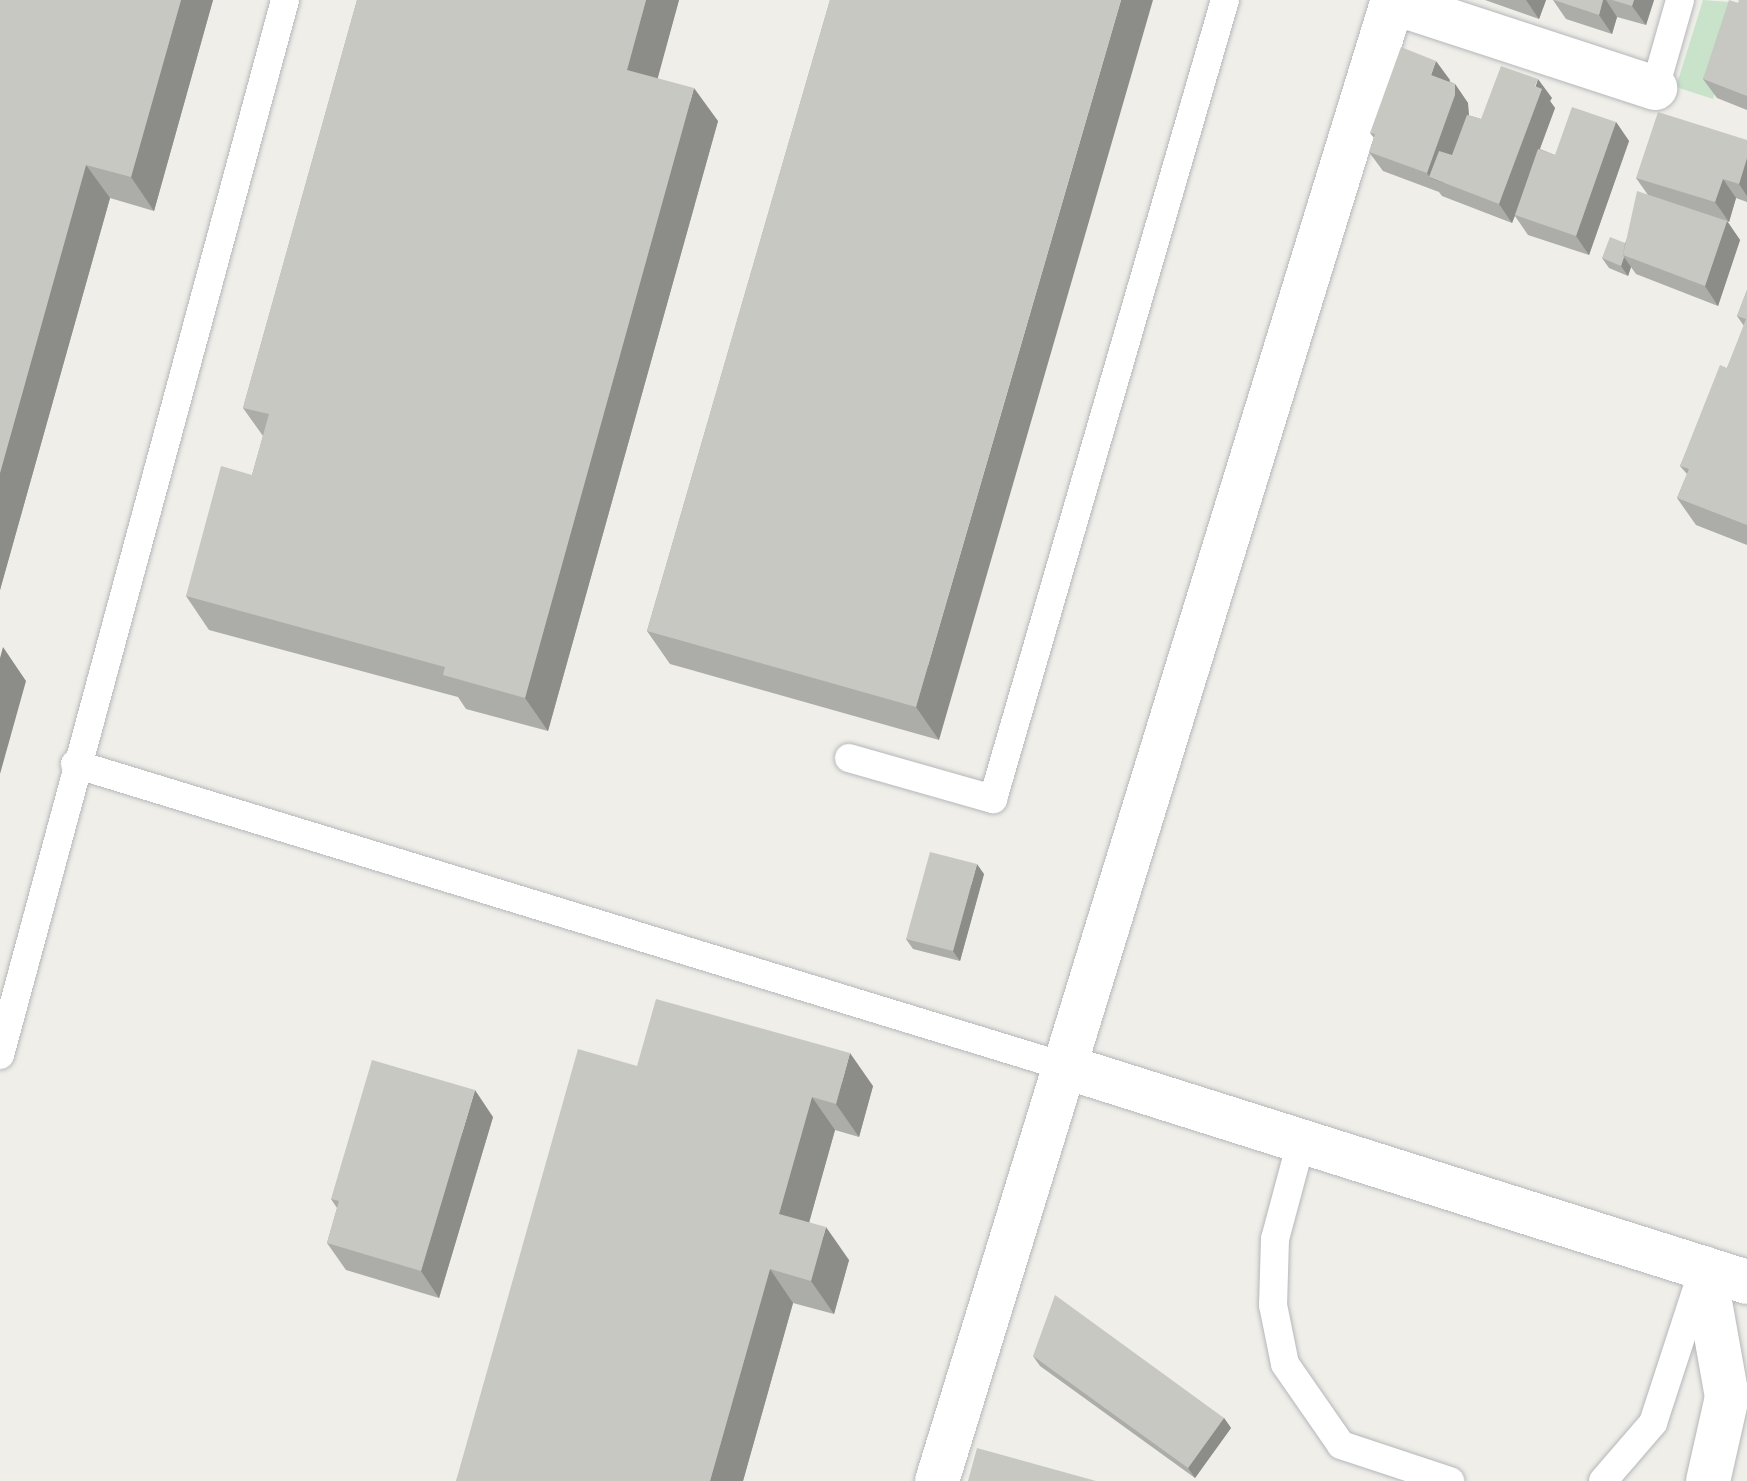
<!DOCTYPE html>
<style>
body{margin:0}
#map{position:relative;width:1747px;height:1481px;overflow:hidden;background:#efeee8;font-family:Manrope,sans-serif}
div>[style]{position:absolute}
.green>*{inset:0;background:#c8e3ca}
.roads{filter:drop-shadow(0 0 2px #b5b7bb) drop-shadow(0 0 2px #b5b7bb)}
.service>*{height:28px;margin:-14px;padding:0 14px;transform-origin:14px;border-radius:14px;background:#fff}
.minor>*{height:44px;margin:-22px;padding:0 22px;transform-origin:22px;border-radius:22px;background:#fff}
.tertiary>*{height:44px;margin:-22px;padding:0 22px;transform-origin:22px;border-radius:22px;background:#fff}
.wall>*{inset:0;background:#acaca8}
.shaded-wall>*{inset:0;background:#8c8c88}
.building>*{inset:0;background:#c8c8c3}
span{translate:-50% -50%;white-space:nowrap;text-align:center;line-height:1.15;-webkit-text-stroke:6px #fff;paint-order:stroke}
</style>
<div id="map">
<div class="green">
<div style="clip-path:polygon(1703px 0,1742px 3px,1713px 99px,1676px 87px)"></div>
</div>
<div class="roads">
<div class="service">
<div style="left:1655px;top:88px;width:91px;rotate:-74.1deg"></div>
<div style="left:849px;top:758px;width:150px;rotate:15.9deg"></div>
<div style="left:993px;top:799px;width:832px;rotate:-73.81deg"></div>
<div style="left:75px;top:764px;width:1036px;rotate:17deg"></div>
<div style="left:0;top:1055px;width:1093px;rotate:-74.88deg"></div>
<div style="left:1301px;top:1142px;width:100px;rotate:105deg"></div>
<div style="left:1275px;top:1239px;width:66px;rotate:91.7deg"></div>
<div style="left:1273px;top:1305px;width:60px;rotate:78.5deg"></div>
<div style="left:1285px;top:1364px;width:98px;rotate:55.3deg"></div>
<div style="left:1341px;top:1445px;width:115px;rotate:18.3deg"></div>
<div style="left:1603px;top:1481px;width:77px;rotate:-49.2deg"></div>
<div style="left:1653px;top:1423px;width:155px;rotate:-71.9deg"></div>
</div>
<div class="minor">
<div style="left:1392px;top:2px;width:277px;rotate:18.1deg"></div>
<div style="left:1704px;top:1268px;width:131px;rotate:79.9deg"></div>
<div style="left:1727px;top:1397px;width:86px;rotate:102.7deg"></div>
<div style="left:937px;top:1481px;width:1550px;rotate:-72.89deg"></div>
</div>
<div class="tertiary">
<div style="left:1066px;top:1067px;width:714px;rotate:17.52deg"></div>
</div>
</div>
<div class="wall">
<div style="clip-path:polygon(0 0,213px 0,154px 211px,110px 198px,0 590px)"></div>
<div style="clip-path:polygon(357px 0,679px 0,657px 78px,718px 121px,548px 731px,466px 709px,458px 697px,209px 630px,186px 596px,252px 475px,263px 436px,243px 408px)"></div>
<div style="clip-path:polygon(830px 0,939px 740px,670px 664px,647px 631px)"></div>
<div style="clip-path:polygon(1485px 0,1546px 0,1539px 19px)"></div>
<div style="clip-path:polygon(1553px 0,1654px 0,1646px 25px,1617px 17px,1612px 34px,1566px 19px)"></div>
<div style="clip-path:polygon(1747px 0,1747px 110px,1717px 98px,1703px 79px,1738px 3px)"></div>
<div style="clip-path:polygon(1450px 80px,1449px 81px,1455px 84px,1468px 103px,1468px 115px,1481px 119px,1552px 98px,1550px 101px,1555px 108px,1540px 149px,1555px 155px,1616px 122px,1629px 141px,1589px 255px,1528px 235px,1515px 216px,1512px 223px,1442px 196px,1439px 192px,1383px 171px,1369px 152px,1374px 138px,1370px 133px)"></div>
<div style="clip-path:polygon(1747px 140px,1747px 202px,1736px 198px,1729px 222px,1727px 221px,1740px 240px,1718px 306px,1636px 274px,1631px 267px,1628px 276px,1609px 268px,1602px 258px,1625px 243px,1648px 195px,1636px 178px)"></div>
<div style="clip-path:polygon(1747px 290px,1747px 545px,1696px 525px,1677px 498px,1687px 474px,1680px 466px,1727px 368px,1744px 326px,1737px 316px)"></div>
<div style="clip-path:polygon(984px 874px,960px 961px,913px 949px,906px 939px)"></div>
<div style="clip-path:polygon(637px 1066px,873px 1086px,859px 1137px,835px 1130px,809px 1222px,849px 1260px,834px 1314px,793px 1303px,743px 1481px,456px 1481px)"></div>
<div style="clip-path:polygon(493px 1117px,439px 1298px,346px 1270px,327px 1243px,337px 1208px,331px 1199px)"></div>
<div style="clip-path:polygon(1033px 1356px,1224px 1418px,1231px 1428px,1195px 1478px,1040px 1366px)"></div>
</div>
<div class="shaded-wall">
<div style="clip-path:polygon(181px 0,213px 0,154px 211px,131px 177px)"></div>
<div style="clip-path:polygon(646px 0,679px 0,651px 103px,627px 70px)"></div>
<div style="clip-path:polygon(1121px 0,1153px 0,939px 740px,916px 707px)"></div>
<div style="clip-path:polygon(1526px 0,1546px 0,1539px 19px)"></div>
<div style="clip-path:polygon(1603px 0,1606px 0,1617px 17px,1612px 34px,1599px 15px)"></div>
<div style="clip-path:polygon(1634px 0,1654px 0,1646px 25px,1632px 6px)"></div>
<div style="clip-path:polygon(1436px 61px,1450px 80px,1444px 94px,1431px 75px)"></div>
<div style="clip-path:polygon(1538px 79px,1552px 98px,1550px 101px,1555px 108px,1512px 223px,1499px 204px)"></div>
<div style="clip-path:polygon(1455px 84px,1468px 103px,1469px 114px,1444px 183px,1430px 178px,1427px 173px)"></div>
<div style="clip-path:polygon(694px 88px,718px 121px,548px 731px,525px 698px)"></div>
<div style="clip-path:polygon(1616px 122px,1629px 141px,1589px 255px,1576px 236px)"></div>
<div style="clip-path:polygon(1747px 158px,1747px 196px,1739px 184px)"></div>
<div style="clip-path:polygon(86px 165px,110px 198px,0 590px,0 473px)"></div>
<div style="clip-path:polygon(1723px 179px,1736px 198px,1729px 222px,1715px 202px)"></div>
<div style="clip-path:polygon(1727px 221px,1740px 240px,1718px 306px,1705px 286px)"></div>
<div style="clip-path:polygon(1624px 257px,1631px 267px,1628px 276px,1621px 266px)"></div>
<div style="clip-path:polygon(3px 647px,26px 681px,0 774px,0 658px)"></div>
<div style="clip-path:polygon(977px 864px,984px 874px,960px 961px,953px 951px)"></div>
<div style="clip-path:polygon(850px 1053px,873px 1086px,859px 1137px,836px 1104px)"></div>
<div style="clip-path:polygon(475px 1090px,493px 1117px,439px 1298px,421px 1271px)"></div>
<div style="clip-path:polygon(812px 1097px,835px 1130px,802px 1248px,779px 1214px)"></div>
<div style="clip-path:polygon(826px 1227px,849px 1260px,834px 1314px,811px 1281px)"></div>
<div style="clip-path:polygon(770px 1269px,793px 1303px,743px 1481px,710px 1481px)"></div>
<div style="clip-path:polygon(1224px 1418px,1231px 1428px,1195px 1478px,1188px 1468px)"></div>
</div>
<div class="building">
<div style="clip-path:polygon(0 0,181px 0,131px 177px,86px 165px,0 473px)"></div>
<div style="clip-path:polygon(357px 0,646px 0,627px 70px,694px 88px,525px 698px,443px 675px,445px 667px,186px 596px,221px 466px,252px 475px,269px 414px,243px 408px)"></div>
<div style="clip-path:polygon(830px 0,1121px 0,916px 707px,647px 631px)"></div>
<div style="clip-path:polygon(1554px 0,1603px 0,1599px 15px)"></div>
<div style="clip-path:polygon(1612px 0,1634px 0,1632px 6px)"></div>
<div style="clip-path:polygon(1729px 0,1738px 3px,1739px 0,1747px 0,1747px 96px,1703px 79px)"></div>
<div style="clip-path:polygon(1401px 47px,1436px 61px,1431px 75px,1455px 84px,1455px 95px,1427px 173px,1369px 152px,1375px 134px,1370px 133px)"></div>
<div style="clip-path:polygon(1501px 66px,1538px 79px,1535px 86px,1542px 89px,1499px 204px,1429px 177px,1439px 151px,1452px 155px,1467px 115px,1481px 119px)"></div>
<div style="clip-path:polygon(1572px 107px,1616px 122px,1576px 236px,1515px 215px,1538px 149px,1555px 155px)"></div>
<div style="clip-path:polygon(1658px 112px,1747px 140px,1747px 158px,1739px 184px,1723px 179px,1715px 202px,1636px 178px)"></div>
<div style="clip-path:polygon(1637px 191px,1727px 221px,1705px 286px,1623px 255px)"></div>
<div style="clip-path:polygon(1610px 237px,1625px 243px,1623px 255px,1624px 257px,1621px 266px,1602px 258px)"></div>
<div style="clip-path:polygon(1747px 290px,1747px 525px,1677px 498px,1689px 469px,1680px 466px,1720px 365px,1727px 368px,1746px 319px,1737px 316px)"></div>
<div style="clip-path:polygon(930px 852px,977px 864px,953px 951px,906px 939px)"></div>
<div style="clip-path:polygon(656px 999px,850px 1053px,836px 1104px,812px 1097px,779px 1214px,826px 1227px,811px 1281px,770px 1269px,710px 1481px,456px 1481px,578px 1049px,637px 1066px)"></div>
<div style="clip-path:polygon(372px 1060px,475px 1090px,421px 1271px,327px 1243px,339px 1201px,331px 1199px)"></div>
<div style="clip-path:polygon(1055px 1295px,1224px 1418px,1188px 1468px,1033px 1356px)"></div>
<div style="clip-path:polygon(977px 1448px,1096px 1481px,968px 1481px)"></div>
</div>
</div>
